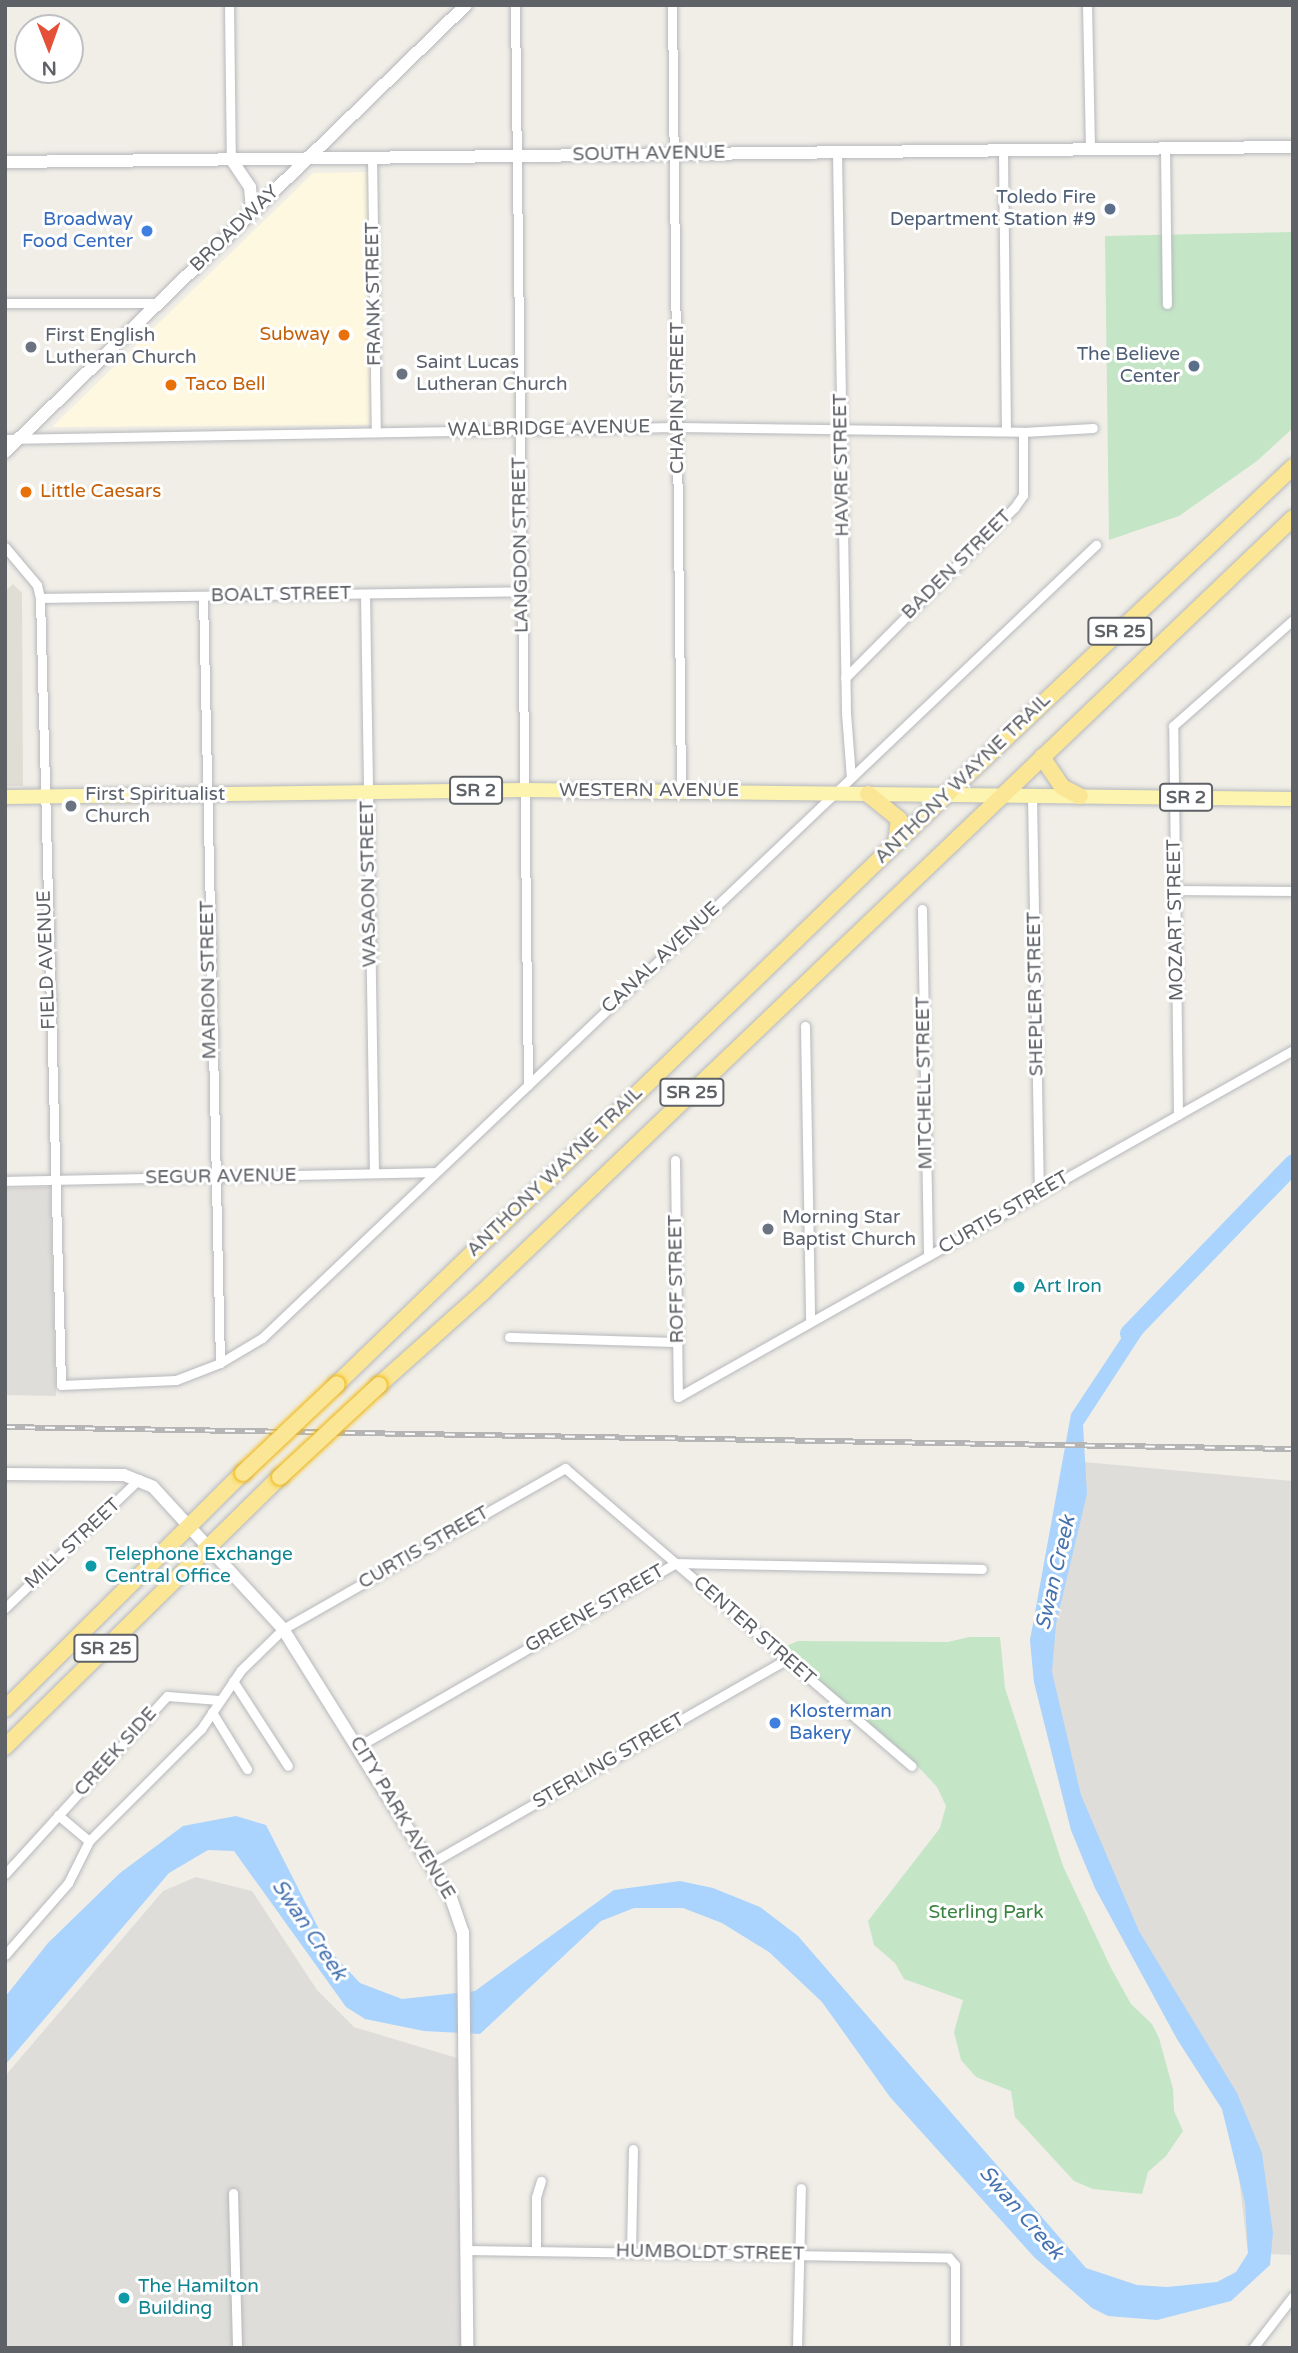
<!DOCTYPE html>
<style>
body{margin:0}
#map{position:relative;width:1298px;height:2353px;overflow:hidden;background:#f0eee7;font-family:"Varela Round",sans-serif}
div>[style]{position:absolute}
.commercial>*{inset:0;background:#fdf8df}
.industrial>*{inset:0;background:#dfddd9}
.education>*{inset:0;background:#e0ddd5}
.green>*{inset:0;background:#c4e6c6}
.water>*{inset:0;background:#aad4fd}
.river>*{height:19px;margin:-9.5px;padding:0 9.5px;transform-origin:9.5px;border-radius:9.5px;background:#aad4fd}
.roads{filter:drop-shadow(0 0 2px #b7b8bd) drop-shadow(0 0 2px #b7b8bd)}
.street>*{height:9px;margin:-4.5px;padding:0 4.5px;transform-origin:4.5px;border-radius:4.5px;background:#fff}
.secondary>*{height:12px;margin:-6px;padding:0 6px;transform-origin:6px;border-radius:6px;background:#fff}
.primary>*{height:14px;margin:-7px;padding:0 7px;transform-origin:7px;border-radius:7px;background:#fdf5af}
.highway>*{height:16px;margin:-8px;padding:0 8px;transform-origin:8px;border-radius:8px;background:#fae694}
.rail>*{height:6px;margin-top:-3px;transform-origin:0;background:repeating-linear-gradient(90deg,#fff 0 10px,#b5b5b6 0 20px);box-sizing:border-box;border-block:2px solid #b5b5b6}
.bridges{filter:drop-shadow(0 0 2px #f0b507) drop-shadow(0 0 2px #f0b507)}
.highway-bridge>*{height:16px;margin:-8px;padding:0 8px;transform-origin:8px;border-radius:8px;background:#fae694}
.dots>*{width:19px;height:19px;translate:-50% -50%;box-sizing:border-box;border:4px solid #fff;border-radius:50%}
span{translate:-50% -50%;white-space:nowrap;text-align:center;line-height:1.15;-webkit-text-stroke:6px #fff;paint-order:stroke}
.shield-label span{padding:2px 5px;background:#fff;border:2px solid;border-radius:5px;-webkit-text-stroke-width:0}
.shield-label{font-size:18px;color:#5e6166;font-weight:700}
.street-label{font-size:19px;color:#5e6166}
.service-label{font-size:19px;color:#4e5e75}
.right{translate:-100% -50%;text-align:right}
.shop-label{font-size:19px;color:#366cbe}
.left{translate:0 -50%;text-align:left}
.food-label{font-size:19px;color:#c56008}
.worship-label{font-size:19px;color:#5b616d}
.culture-label{font-size:19px;color:#0d838f}
.park-label{font-size:19px;color:#388440}
.water-label{font-size:21px;color:#4673af;font-style:italic}
.frame{position:absolute;inset:0;border:7px solid #5e6166;pointer-events:none}
.north{position:absolute;left:14px;top:14px;width:70px;height:70px;box-sizing:border-box;background:#fff;border:2px solid #bfc0c2;border-radius:50%;rotate:179deg;font-size:19px;font-weight:700;line-height:28px;text-align:center;color:#5e6166}
.north::after{content:'';display:block;margin:auto;width:24px;height:32px;background:#e55038;clip-path:polygon(50% 0,100% 100%,50% 72%,0 100%)}
</style>
<div id="map">
<div class="commercial">
<div style="clip-path:polygon(368px 172px,372px 425px,52px 427px,313px 173px)"></div>
</div>
<div class="industrial">
<div style="clip-path:polygon(50px 1187px,56px 1396px,5px 1395px,5px 1188px)"></div>
<div style="clip-path:polygon(1073px 1461px,1292px 1481px,1293px 2255px,1248px 2253px,1236px 2154px,1222px 2109px,1177px 2039px,1095px 1888px,1071px 1830px,1034px 1682px,1030px 1640px)"></div>
<div style="clip-path:polygon(196px 1877px,252px 1891px,317px 1990px,354px 2027px,457px 2058px,461px 2348px,5px 2348px,5px 2076px,163px 1891px)"></div>
</div>
<div class="education">
<div style="clip-path:polygon(13px 584px,22px 593px,23px 786px,5px 786px,5px 591px)"></div>
</div>
<div class="green">
<div style="clip-path:polygon(1293px 232px,1293px 428px,1257px 461px,1179px 516px,1109px 540px,1105px 236px)"></div>
<div style="clip-path:polygon(969px 1637px,1000px 1637px,1005px 1688px,1063px 1866px,1111px 1968px,1131px 2004px,1152px 2024px,1159px 2038px,1173px 2089px,1174px 2111px,1183px 2131px,1166px 2156px,1148px 2172px,1142px 2194px,1093px 2189px,1074px 2181px,1015px 2117px,1011px 2091px,976px 2077px,961px 2060px,954px 2032px,963px 2000px,904px 1979px,895px 1963px,874px 1945px,868px 1921px,940px 1828px,946px 1806px,937px 1787px,910px 1758px,779px 1649px,798px 1641px,948px 1642px)"></div>
</div>
<div class="water">
<div style="clip-path:polygon(1138px 1313px,1152px 1319px,1083px 1425px,1087px 1494px,1056px 1624px,1052px 1672px,1081px 1795px,1139px 1931px,1237px 2093px,1262px 2153px,1273px 2233px,1270px 2265px,1231px 2301px,1157px 2320px,1108px 2316px,1092px 2308px,1034px 2257px,890px 2097px,822px 2002px,769px 1952px,722px 1923px,683px 1908px,634px 1908px,601px 1921px,480px 2034px,424px 2031px,365px 2019px,346px 2007px,234px 1851px,208px 1850px,169px 1873px,5px 2065px,5px 1997px,48px 1943px,120px 1873px,183px 1826px,236px 1816px,266px 1825px,330px 1951px,360px 1983px,402px 1999px,475px 1991px,614px 1890px,680px 1881px,713px 1888px,760px 1907px,798px 1936px,1086px 2268px,1137px 2285px,1167px 2287px,1217px 2282px,1236px 2272px,1248px 2253px,1245px 2203px,1222px 2109px,1177px 2039px,1095px 1888px,1071px 1830px,1034px 1682px,1030px 1640px,1071px 1414px)"></div>
</div>
<div class="river">
<div style="left:1129px;top:1333px;width:236px;rotate:-46deg"></div>
</div>
<div class="roads">
<div class="street">
<div style="left:229px;top:5px;width:154px;rotate:89.3deg"></div>
<div style="left:515px;top:5px;width:1080px;rotate:89.31deg"></div>
<div style="left:672px;top:5px;width:786px;rotate:89.34deg"></div>
<div style="left:1087px;top:5px;width:143px;rotate:88.8deg"></div>
<div style="left:1165px;top:149px;width:155px;rotate:89.3deg"></div>
<div style="left:1003px;top:150px;width:281px;rotate:89.4deg"></div>
<div style="left:837px;top:152px;width:561px;rotate:89.08deg"></div>
<div style="left:846px;top:713px;width:65px;rotate:85.6deg"></div>
<div style="left:372px;top:157px;width:275px;rotate:89.2deg"></div>
<div style="left:5px;top:303px;width:153px"></div>
<div style="left:5px;top:439px;width:672px;rotate:-1.02deg"></div>
<div style="left:677px;top:427px;width:346px;rotate:0.8deg"></div>
<div style="left:1023px;top:432px;width:70px;rotate:-3.3deg"></div>
<div style="left:5px;top:547px;width:50px;rotate:49.9deg"></div>
<div style="left:37px;top:585px;width:13px;rotate:77deg"></div>
<div style="left:40px;top:598px;width:787px;rotate:88.47deg"></div>
<div style="left:61px;top:1385px;width:115px;rotate:-2.5deg"></div>
<div style="left:176px;top:1380px;width:47px;rotate:-21.1deg"></div>
<div style="left:220px;top:1363px;width:49px;rotate:-30.8deg"></div>
<div style="left:262px;top:1338px;width:1151px;rotate:-43.56deg"></div>
<div style="left:365px;top:594px;width:579px;rotate:89.11deg"></div>
<div style="left:203px;top:596px;width:767px;rotate:88.73deg"></div>
<div style="left:40px;top:598px;width:482px;rotate:-0.8deg"></div>
<div style="left:845px;top:678px;width:240px;rotate:-45.2deg"></div>
<div style="left:1014px;top:508px;width:16px;rotate:-55deg"></div>
<div style="left:1023px;top:495px;width:63px;rotate:-90deg"></div>
<div style="left:1032px;top:796px;width:396px;rotate:89deg"></div>
<div style="left:1176px;top:890px;width:117px;rotate:0.5deg"></div>
<div style="left:922px;top:909px;width:347px;rotate:89deg"></div>
<div style="left:805px;top:1026px;width:296px;rotate:89deg"></div>
<div style="left:1178px;top:1115px;width:389px;rotate:-90.7deg"></div>
<div style="left:1173px;top:726px;width:160px;rotate:-41.5deg"></div>
<div style="left:675px;top:1160px;width:237px;rotate:89.3deg"></div>
<div style="left:678px;top:1397px;width:706px;rotate:-29.43deg"></div>
<div style="left:5px;top:1181px;width:431px;rotate:-1.2deg"></div>
<div style="left:509px;top:1337px;width:169px;rotate:1.7deg"></div>
<div style="left:5px;top:1608px;width:186px;rotate:-43.9deg"></div>
<div style="left:233px;top:1681px;width:101px;rotate:57.1deg"></div>
<div style="left:212px;top:1712px;width:67px;rotate:58.4deg"></div>
<div style="left:359px;top:1746px;width:366px;rotate:-30deg"></div>
<div style="left:676px;top:1563px;width:306px;rotate:1.1deg"></div>
<div style="left:58px;top:1815px;width:40px;rotate:40deg"></div>
<div style="left:431px;top:1863px;width:410px;rotate:-29.8deg"></div>
<div style="left:5px;top:1874px;width:241px;rotate:-47.7deg"></div>
<div style="left:167px;top:1696px;width:52px;rotate:4.4deg"></div>
<div style="left:5px;top:1955px;width:96px;rotate:-48.8deg"></div>
<div style="left:68px;top:1883px;width:47px;rotate:-63.4deg"></div>
<div style="left:89px;top:1841px;width:158px;rotate:-45deg"></div>
<div style="left:201px;top:1729px;width:71px;rotate:-55.9deg"></div>
<div style="left:241px;top:1670px;width:59px;rotate:-44.3deg"></div>
<div style="left:283px;top:1629px;width:325px;rotate:-29.7deg"></div>
<div style="left:565px;top:1468px;width:457px;rotate:40.7deg"></div>
<div style="left:233px;top:2193px;width:155px;rotate:88.5deg"></div>
<div style="left:466px;top:2250px;width:483px;rotate:0.9deg"></div>
<div style="left:949px;top:2258px;width:9px;rotate:49deg"></div>
<div style="left:955px;top:2265px;width:83px;rotate:90deg"></div>
<div style="left:536px;top:2251px;width:54px;rotate:-90deg"></div>
<div style="left:536px;top:2197px;width:17px;rotate:-73deg"></div>
<div style="left:631px;top:2252px;width:103px;rotate:-88.9deg"></div>
<div style="left:797px;top:2348px;width:160px;rotate:-88.6deg"></div>
<div style="left:1253px;top:2348px;width:66px;rotate:-52.4deg"></div>
</div>
<div class="secondary">
<div style="left:231px;top:159px;width:34px;rotate:56deg"></div>
<div style="left:250px;top:187px;width:25px;rotate:85deg"></div>
<div style="left:5px;top:162px;width:1288px;rotate:-0.67deg"></div>
<div style="left:5px;top:452px;width:642px;rotate:-44.12deg"></div>
<div style="left:5px;top:1474px;width:119px;rotate:0.5deg"></div>
<div style="left:124px;top:1475px;width:31px;rotate:22deg"></div>
<div style="left:153px;top:1487px;width:193px;rotate:47.5deg"></div>
<div style="left:283px;top:1629px;width:317px;rotate:58deg"></div>
<div style="left:451px;top:1898px;width:36px;rotate:71deg"></div>
<div style="left:463px;top:1932px;width:416px;rotate:89.4deg"></div>
</div>
<div class="primary">
<div style="left:5px;top:797px;width:519px;rotate:-0.77deg"></div>
<div style="left:524px;top:790px;width:769px;rotate:0.67deg"></div>
</div>
<div class="highway">
<div style="left:1042px;top:757px;width:36px;rotate:56deg"></div>
<div style="left:1062px;top:787px;width:20px;rotate:27deg"></div>
<div style="left:868px;top:794px;width:40px;rotate:39deg"></div>
<div style="left:899px;top:819px;width:24px;rotate:97deg"></div>
<div style="left:337px;top:1384px;width:849px;rotate:-44.05deg"></div>
<div style="left:947px;top:794px;width:476px;rotate:-43.4deg"></div>
<div style="left:379px;top:1385px;width:140px;rotate:-41.8deg"></div>
<div style="left:483px;top:1292px;width:1120px;rotate:-43.7deg"></div>
<div style="left:5px;top:1709px;width:335px;rotate:-44.8deg"></div>
<div style="left:5px;top:1747px;width:385px;rotate:-44.5deg"></div>
</div>
</div>
<div class="rail">
<div style="left:5px;top:1427px;width:1288px;rotate:0.98deg"></div>
</div>
<div class="bridges">
<div class="highway-bridge">
<div style="left:243px;top:1473px;width:129px;rotate:-43.4deg"></div>
<div style="left:280px;top:1477px;width:135px;rotate:-42.9deg"></div>
</div>
</div>
<div class="dots">
<div style="left:1110px;top:209px;background:#5c6f8a"></div>
<div style="left:147px;top:231px;background:#3f7fe0"></div>
<div style="left:344px;top:335px;background:#e8710a"></div>
<div style="left:31px;top:347px;background:#6b7280"></div>
<div style="left:1194px;top:366px;background:#5c6f8a"></div>
<div style="left:402px;top:374px;background:#6b7280"></div>
<div style="left:171px;top:385px;background:#e8710a"></div>
<div style="left:26px;top:492px;background:#e8710a"></div>
<div style="left:71px;top:806px;background:#6b7280"></div>
<div style="left:768px;top:1229px;background:#6b7280"></div>
<div style="left:1019px;top:1287px;background:#0f9aa8"></div>
<div style="left:91px;top:1566px;background:#0f9aa8"></div>
<div style="left:775px;top:1723px;background:#3f7fe0"></div>
<div style="left:124px;top:2298px;background:#0f9aa8"></div>
</div>
<div class="shield-label">
<span style="left:1120px;top:631px">SR 25</span>
<span style="left:476px;top:790px">SR 2</span>
<span style="left:1186px;top:797px">SR 2</span>
<span style="left:692px;top:1092px">SR 25</span>
<span style="left:106px;top:1648px">SR 25</span>
</div>
<div class="street-label">
<span style="left:649px;top:154px;rotate:-1deg">SOUTH AVENUE</span>
<span style="left:235px;top:229px;rotate:-44deg">BROADWAY</span>
<span style="left:374px;top:294px;rotate:-91deg">FRANK STREET</span>
<span style="left:678px;top:398px;rotate:-90deg">CHAPIN STREET</span>
<span style="left:549px;top:429px;rotate:-1deg">WALBRIDGE AVENUE</span>
<span style="left:842px;top:465px;rotate:-91deg">HAVRE STREET</span>
<span style="left:521px;top:545px;rotate:-91deg">LANGDON STREET</span>
<span style="left:957px;top:565px;rotate:-45deg">BADEN STREET</span>
<span style="left:281px;top:595px;rotate:-1deg">BOALT STREET</span>
<span style="left:963px;top:779px;rotate:-44deg">ANTHONY WAYNE TRAIL</span>
<span style="left:649px;top:791px">WESTERN AVENUE</span>
<span style="left:369px;top:884px;rotate:-91deg">WASAON STREET</span>
<span style="left:1176px;top:920px;rotate:-91deg">MOZART STREET</span>
<span style="left:661px;top:958px;rotate:-43deg">CANAL AVENUE</span>
<span style="left:47px;top:960px;rotate:-92deg">FIELD AVENUE</span>
<span style="left:209px;top:980px;rotate:-91deg">MARION STREET</span>
<span style="left:1036px;top:994px;rotate:-91deg">SHEPLER STREET</span>
<span style="left:925px;top:1083px;rotate:-91deg">MITCHELL STREET</span>
<span style="left:555px;top:1172px;rotate:-44deg">ANTHONY WAYNE TRAIL</span>
<span style="left:221px;top:1177px;rotate:-1deg">SEGUR AVENUE</span>
<span style="left:1004px;top:1213px;rotate:-30deg">CURTIS STREET</span>
<span style="left:677px;top:1279px;rotate:-91deg">ROFF STREET</span>
<span style="left:73px;top:1544px;rotate:-43deg">MILL STREET</span>
<span style="left:424px;top:1548px;rotate:-30deg">CURTIS STREET</span>
<span style="left:595px;top:1609px;rotate:-30deg">GREENE STREET</span>
<span style="left:754px;top:1631px;rotate:41deg">CENTER STREET</span>
<span style="left:116px;top:1752px;rotate:-48deg">CREEK SIDE</span>
<span style="left:609px;top:1761px;rotate:-30deg">STERLING STREET</span>
<span style="left:402px;top:1818px;rotate:59deg">CITY PARK AVENUE</span>
<span style="left:710px;top:2253px;rotate:1deg">HUMBOLDT STREET</span>
</div>
<div class="service-label">
<span class="right" style="left:1096px;top:209px">Toledo Fire<br>Department Station #9</span>
<span class="right" style="left:1180px;top:366px">The Believe<br>Center</span>
</div>
<div class="shop-label">
<span class="right" style="left:133px;top:231px">Broadway<br>Food Center</span>
<span class="left" style="left:789px;top:1723px">Klosterman<br>Bakery</span>
</div>
<div class="food-label">
<span class="right" style="left:330px;top:335px">Subway</span>
<span class="left" style="left:185px;top:385px">Taco Bell</span>
<span class="left" style="left:40px;top:492px">Little Caesars</span>
</div>
<div class="worship-label">
<span class="left" style="left:45px;top:347px">First English<br>Lutheran Church</span>
<span class="left" style="left:416px;top:374px">Saint Lucas<br>Lutheran Church</span>
<span class="left" style="left:85px;top:806px">First Spiritualist<br>Church</span>
<span class="left" style="left:782px;top:1229px">Morning Star<br>Baptist Church</span>
</div>
<div class="culture-label">
<span class="left" style="left:1033px;top:1287px">Art Iron</span>
<span class="left" style="left:105px;top:1566px">Telephone Exchange<br>Central Office</span>
<span class="left" style="left:138px;top:2298px">The Hamilton<br>Building</span>
</div>
<div class="park-label">
<span style="left:986px;top:1913px">Sterling Park</span>
</div>
<div class="water-label">
<span style="left:1056px;top:1573px;rotate:-77deg">Swan Creek</span>
<span style="left:309px;top:1930px;rotate:56deg">Swan Creek</span>
<span style="left:1021px;top:2213px;rotate:49deg">Swan Creek</span>
</div>
<div class="frame"></div>
<div class="north">N</div>
</div>
